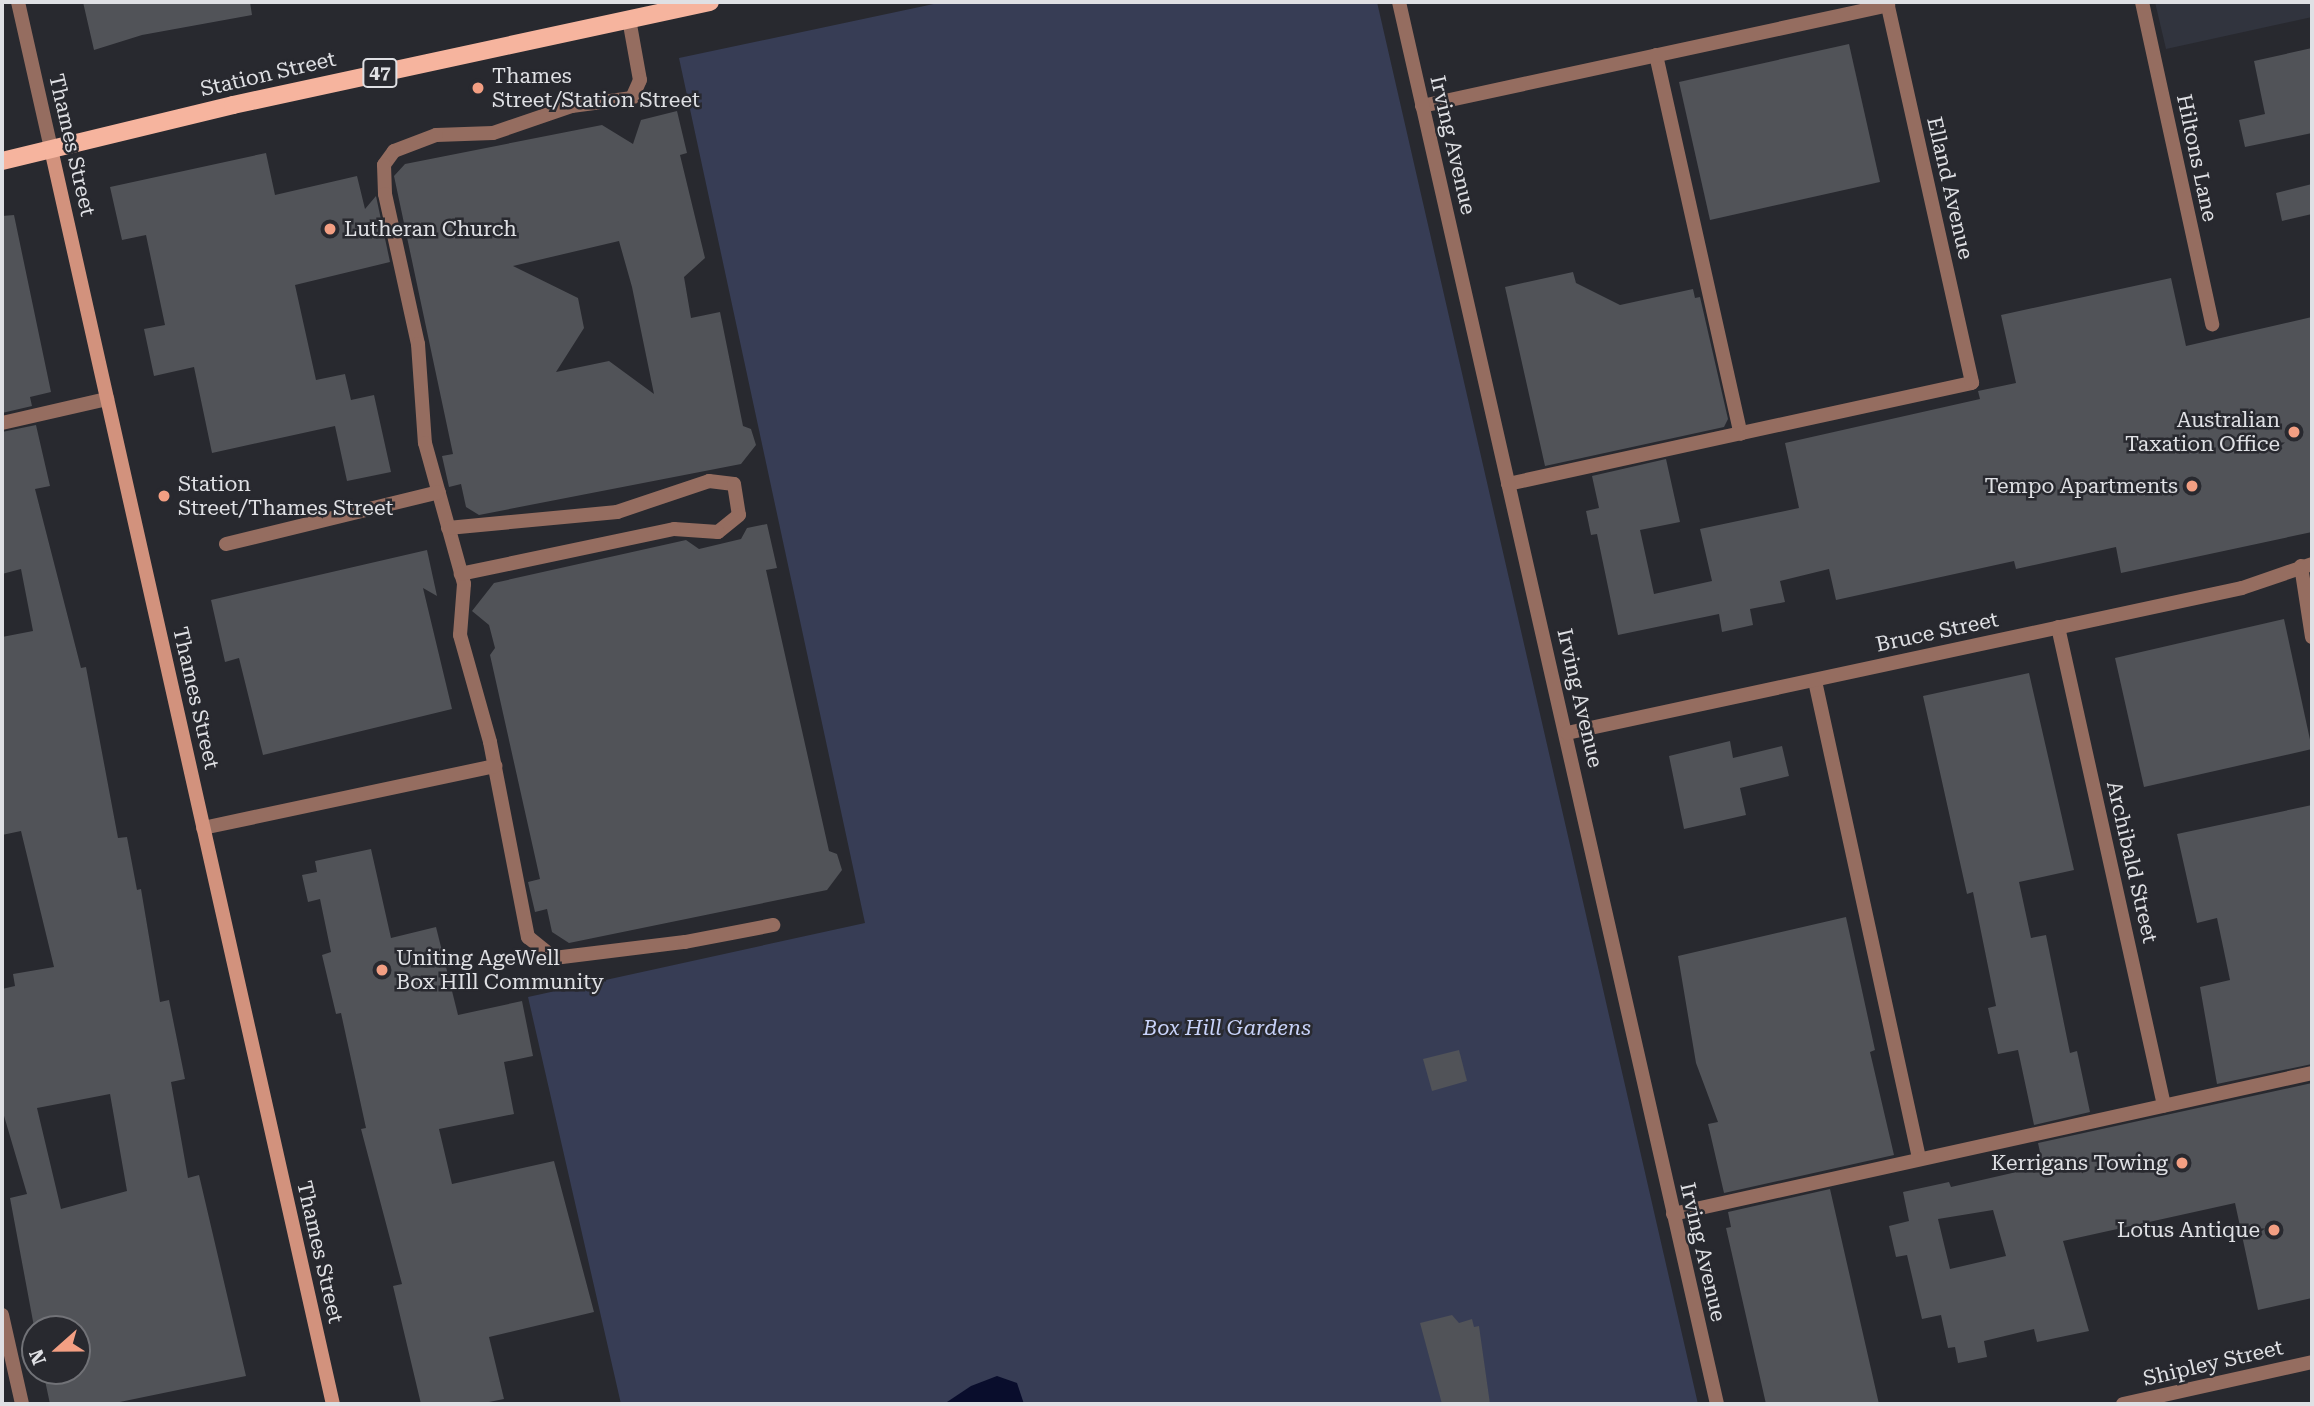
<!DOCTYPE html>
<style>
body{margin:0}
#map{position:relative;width:2314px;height:1406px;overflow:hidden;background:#28292f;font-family:"Roboto Serif",serif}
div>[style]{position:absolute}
.built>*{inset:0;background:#31343e}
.green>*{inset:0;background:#373d55}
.water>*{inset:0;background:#090d2c}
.building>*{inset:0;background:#515358}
.service>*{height:14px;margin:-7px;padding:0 7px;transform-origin:7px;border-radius:7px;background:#956d60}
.minor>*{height:14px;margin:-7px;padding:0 7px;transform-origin:7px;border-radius:7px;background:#956d60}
.tertiary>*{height:14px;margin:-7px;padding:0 7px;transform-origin:7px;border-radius:7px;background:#956d60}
.secondary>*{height:14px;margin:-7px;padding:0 7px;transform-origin:7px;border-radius:7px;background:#d2927d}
.primary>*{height:18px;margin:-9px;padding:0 9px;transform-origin:9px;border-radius:9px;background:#f6b49e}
.dots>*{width:19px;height:19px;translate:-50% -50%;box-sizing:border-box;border:4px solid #28292f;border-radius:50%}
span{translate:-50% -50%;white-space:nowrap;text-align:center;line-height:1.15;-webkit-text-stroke:5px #28292f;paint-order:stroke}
.shield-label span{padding:2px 5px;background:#28292f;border:2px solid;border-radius:5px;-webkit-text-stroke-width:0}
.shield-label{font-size:19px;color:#dfe0e4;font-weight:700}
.street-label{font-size:21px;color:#dfe0e4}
.poi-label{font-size:21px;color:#dfe0e4}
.left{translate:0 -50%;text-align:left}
.right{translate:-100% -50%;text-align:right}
.park-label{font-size:21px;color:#c8d3fa;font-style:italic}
.frame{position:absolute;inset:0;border:4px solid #dfe0e4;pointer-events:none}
.north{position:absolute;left:21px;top:1315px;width:70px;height:70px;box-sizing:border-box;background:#28292f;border:2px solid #717277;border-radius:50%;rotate:249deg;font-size:19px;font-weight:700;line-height:28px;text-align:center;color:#dfe0e4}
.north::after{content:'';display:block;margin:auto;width:24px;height:32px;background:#f39f83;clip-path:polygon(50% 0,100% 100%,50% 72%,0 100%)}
</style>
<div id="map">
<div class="built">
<div style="clip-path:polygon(2155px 2px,2312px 2px,2312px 17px,2166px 49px)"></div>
</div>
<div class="green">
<div style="clip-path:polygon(943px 2px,1377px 2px,1698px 1404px,621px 1404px,528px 997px,865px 923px,679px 58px)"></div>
</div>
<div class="water">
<div style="clip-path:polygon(997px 1376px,1017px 1383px,1024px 1404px,944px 1404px,971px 1386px)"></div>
</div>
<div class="building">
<div style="clip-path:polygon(83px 2px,250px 2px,252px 15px,142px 35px,94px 50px)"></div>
<div style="clip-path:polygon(1849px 44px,1880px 182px,1710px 220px,1679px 82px)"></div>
<div style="clip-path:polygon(2312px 48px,2312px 133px,2245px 147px,2239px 120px,2265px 114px,2254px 61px)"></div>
<div style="clip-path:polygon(evenodd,677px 111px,687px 153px,680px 155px,705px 258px,684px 277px,691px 318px,720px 312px,743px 426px,751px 429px,756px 445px,741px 464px,479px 515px,466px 507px,461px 484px,449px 487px,442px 456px,453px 454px,394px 176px,405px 164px,602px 125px,633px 144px,641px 120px,677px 111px,619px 241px,632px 287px,654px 394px,609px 361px,556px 372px,584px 328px,578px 298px,513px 266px,619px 241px)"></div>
<div style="clip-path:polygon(266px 153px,275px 195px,357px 176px,365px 209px,376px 196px,390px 262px,295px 285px,316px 380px,345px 374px,351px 400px,374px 395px,391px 472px,347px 481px,335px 426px,212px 453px,194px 367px,154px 376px,144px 329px,165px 325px,146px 235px,122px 240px,110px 187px)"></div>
<div style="clip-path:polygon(2312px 184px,2312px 214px,2282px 221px,2276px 193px)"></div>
<div style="clip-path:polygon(14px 215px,51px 392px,30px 397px,32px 406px,2px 413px,2px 216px)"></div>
<div style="clip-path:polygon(1573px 272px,1576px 283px,1620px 305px,1693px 289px,1695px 298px,1700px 297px,1728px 419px,1724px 427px,1545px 466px,1505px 287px)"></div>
<div style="clip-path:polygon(2171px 278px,2186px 346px,2312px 317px,2312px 532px,2121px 573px,2116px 547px,2016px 569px,2014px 561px,1836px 600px,1829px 569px,1780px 581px,1785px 602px,1750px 609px,1753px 625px,1722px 632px,1719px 614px,1618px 635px,1597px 534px,1591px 535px,1586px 511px,1599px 508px,1592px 476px,1666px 459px,1680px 522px,1640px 530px,1654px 594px,1712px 581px,1700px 529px,1799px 508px,1785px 443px,1980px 399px,1978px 391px,2016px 383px,2001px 315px)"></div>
<div style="clip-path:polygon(evenodd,36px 425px,50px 486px,35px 489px,81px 668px,86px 667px,118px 838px,127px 837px,137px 890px,141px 889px,160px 1002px,169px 1000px,185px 1079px,171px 1082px,188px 1178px,199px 1175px,246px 1376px,110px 1404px,50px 1404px,43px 1371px,77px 1371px,77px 1329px,35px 1332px,10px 1198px,27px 1194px,2px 1109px,2px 989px,15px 986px,13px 974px,54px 967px,21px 831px,2px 835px,2px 637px,33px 631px,21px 569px,2px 574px,2px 432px,36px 425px,110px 1094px,127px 1191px,61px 1209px,37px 1108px,110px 1094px)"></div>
<div style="clip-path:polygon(767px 524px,777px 568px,766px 570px,829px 851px,837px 854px,842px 870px,827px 890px,569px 943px,552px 932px,547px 909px,535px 912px,528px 882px,540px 879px,490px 655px,495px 648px,489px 625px,472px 611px,494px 583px,686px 540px,699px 549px,741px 539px,747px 528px)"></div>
<div style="clip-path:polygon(427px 550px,437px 596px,423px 588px,452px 709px,263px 755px,239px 658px,225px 662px,211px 600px)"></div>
<div style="clip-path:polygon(2284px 619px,2312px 749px,2144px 787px,2115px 658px)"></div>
<div style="clip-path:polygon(2029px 673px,2074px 870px,2019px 882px,2031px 938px,2046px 935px,2070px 1053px,2077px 1051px,2090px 1112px,2034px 1125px,2018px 1050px,1998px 1054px,1988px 1008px,1996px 1006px,1973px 892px,1967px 894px,1923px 696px)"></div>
<div style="clip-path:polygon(1730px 741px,1733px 758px,1782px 746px,1789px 776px,1740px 788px,1746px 815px,1684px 829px,1669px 756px)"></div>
<div style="clip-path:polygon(2312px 805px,2312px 1064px,2217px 1084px,2200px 987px,2230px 980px,2217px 918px,2197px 923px,2177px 834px)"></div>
<div style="clip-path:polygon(371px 849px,391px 938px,436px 927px,458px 1015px,522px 1001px,533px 1056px,504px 1062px,514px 1114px,439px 1129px,452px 1184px,554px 1161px,594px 1312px,489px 1337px,504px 1399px,479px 1404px,421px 1404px,393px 1286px,402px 1284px,361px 1129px,366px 1128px,341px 1013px,336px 1014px,322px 955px,331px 952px,320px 899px,308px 902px,302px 875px,317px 872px,315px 861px)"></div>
<div style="clip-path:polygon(1846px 917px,1875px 1050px,1870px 1052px,1894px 1155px,1724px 1193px,1708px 1124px,1718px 1122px,1696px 1063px,1678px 956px)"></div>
<div style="clip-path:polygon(1459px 1050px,1467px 1081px,1432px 1091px,1423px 1059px)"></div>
<div style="clip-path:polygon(evenodd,2312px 1083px,2312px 1298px,2258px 1310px,2235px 1203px,2063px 1241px,2089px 1331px,2037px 1342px,2034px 1329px,1984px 1341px,1987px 1357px,1958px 1363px,1955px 1347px,1948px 1348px,1941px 1315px,1922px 1319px,1907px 1255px,1896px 1257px,1889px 1226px,1909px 1221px,1903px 1192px,1949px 1182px,1951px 1187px,2043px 1166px,2038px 1143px,2312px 1083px,1993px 1210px,2006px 1256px,1950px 1269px,1938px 1219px,1993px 1210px)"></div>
<div style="clip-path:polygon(1830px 1189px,1879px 1404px,1766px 1404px,1726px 1228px,1731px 1227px,1728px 1212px)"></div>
<div style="clip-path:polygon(1452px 1315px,1459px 1323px,1472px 1319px,1474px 1327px,1479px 1326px,1490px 1404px,1442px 1404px,1420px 1323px)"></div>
</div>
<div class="service">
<div style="left:2142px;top:2px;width:330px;rotate:77.7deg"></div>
<div style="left:629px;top:19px;width:62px;rotate:79.8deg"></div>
<div style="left:640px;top:80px;width:20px;rotate:114deg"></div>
<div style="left:632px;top:98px;width:61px;rotate:172.4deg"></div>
<div style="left:572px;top:106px;width:83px;rotate:161.1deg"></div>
<div style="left:493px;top:133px;width:57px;rotate:178deg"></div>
<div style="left:436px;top:135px;width:45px;rotate:159.1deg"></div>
<div style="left:394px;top:151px;width:17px;rotate:126deg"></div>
<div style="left:384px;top:165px;width:29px;rotate:88deg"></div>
<div style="left:385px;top:194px;width:154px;rotate:77.6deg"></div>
<div style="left:418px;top:344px;width:99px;rotate:86deg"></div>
<div style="left:425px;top:443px;width:146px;rotate:74.5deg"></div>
<div style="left:464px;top:584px;width:51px;rotate:94.5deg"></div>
<div style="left:460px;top:635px;width:111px;rotate:74.3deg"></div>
<div style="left:490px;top:742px;width:199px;rotate:79deg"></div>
<div style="left:528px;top:937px;width:33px;rotate:39deg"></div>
<div style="left:554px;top:958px;width:132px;rotate:-7deg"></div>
<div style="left:685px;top:942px;width:90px;rotate:-10.9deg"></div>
<div style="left:1656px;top:55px;width:388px;rotate:77.4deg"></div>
<div style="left:1422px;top:106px;width:477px;rotate:-12.2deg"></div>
<div style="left:2px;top:423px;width:108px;rotate:-12.9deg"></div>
<div style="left:1508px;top:484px;width:475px;rotate:-12.3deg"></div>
<div style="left:448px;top:528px;width:170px;rotate:-5.4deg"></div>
<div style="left:617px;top:512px;width:97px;rotate:-18.6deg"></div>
<div style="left:709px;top:481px;width:25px;rotate:7deg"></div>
<div style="left:734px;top:484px;width:31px;rotate:81deg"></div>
<div style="left:739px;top:515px;width:27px;rotate:141deg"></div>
<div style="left:718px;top:532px;width:44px;rotate:-176.1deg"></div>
<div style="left:674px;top:529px;width:218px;rotate:168.1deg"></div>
<div style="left:226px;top:544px;width:219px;rotate:-13.7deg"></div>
<div style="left:2301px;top:566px;width:72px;rotate:81.2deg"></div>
<div style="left:1815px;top:681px;width:489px;rotate:77.7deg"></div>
<div style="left:203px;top:828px;width:299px;rotate:-12deg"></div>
<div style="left:1673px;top:1214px;width:654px;rotate:-12.44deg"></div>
<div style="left:2px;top:1315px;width:91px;rotate:77.3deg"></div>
</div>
<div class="minor">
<div style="left:1399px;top:2px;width:1438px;rotate:77.22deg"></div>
<div style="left:1887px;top:2px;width:390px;rotate:77.4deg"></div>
<div style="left:2058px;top:627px;width:490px;rotate:77.5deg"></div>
<div style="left:1567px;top:733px;width:690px;rotate:-12.12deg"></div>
<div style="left:2242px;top:588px;width:74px;rotate:-18.9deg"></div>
<div style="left:2123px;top:1404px;width:194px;rotate:-12.5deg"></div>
</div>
<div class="tertiary">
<div style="left:18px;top:2px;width:151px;rotate:77.3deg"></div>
</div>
<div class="secondary">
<div style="left:51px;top:149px;width:1286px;rotate:77.34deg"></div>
</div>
<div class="primary">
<div style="left:2px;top:161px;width:238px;rotate:-13.6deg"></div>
<div style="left:233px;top:105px;width:488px;rotate:-12.2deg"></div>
</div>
<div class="dots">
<div style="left:478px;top:88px;background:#f39f83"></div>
<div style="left:330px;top:229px;background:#f39f83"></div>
<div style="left:2294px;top:432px;background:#f39f83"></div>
<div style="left:2192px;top:486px;background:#f39f83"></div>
<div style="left:164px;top:496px;background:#f39f83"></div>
<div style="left:382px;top:970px;background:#f39f83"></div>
<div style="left:2182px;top:1163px;background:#f39f83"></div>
<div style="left:2274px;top:1230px;background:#f39f83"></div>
</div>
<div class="shield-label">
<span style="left:380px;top:73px">47</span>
</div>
<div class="street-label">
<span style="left:268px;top:74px;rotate:-13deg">Station Street</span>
<span style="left:72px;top:145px;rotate:77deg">Thames Street</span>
<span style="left:1453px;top:145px;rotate:77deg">Irving Avenue</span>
<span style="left:2197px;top:158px;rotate:78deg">Hiltons Lane</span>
<span style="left:1950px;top:188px;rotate:77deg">Elland Avenue</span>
<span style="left:1937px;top:632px;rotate:-12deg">Bruce Street</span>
<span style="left:196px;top:698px;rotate:77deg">Thames Street</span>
<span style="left:1580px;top:698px;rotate:77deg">Irving Avenue</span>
<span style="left:2132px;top:862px;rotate:77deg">Archibald Street</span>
<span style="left:320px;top:1252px;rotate:77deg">Thames Street</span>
<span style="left:1703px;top:1252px;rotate:77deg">Irving Avenue</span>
<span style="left:2213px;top:1363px;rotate:-13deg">Shipley Street</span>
</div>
<div class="poi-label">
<span class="left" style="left:492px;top:88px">Thames<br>Street/Station Street</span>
<span class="left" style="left:344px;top:229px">Lutheran Church</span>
<span class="right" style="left:2280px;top:432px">Australian<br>Taxation Office</span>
<span class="left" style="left:178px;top:496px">Station<br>Street/Thames Street</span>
<span class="right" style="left:2178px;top:486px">Tempo Apartments</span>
<span class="left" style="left:396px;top:970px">Uniting AgeWell<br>Box HIll Community</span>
<span class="right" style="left:2168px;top:1163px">Kerrigans Towing</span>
<span class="right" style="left:2260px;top:1230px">Lotus Antique</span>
</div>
<div class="park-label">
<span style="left:1227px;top:1028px">Box Hill Gardens</span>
</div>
<div class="frame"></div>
<div class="north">N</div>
</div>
